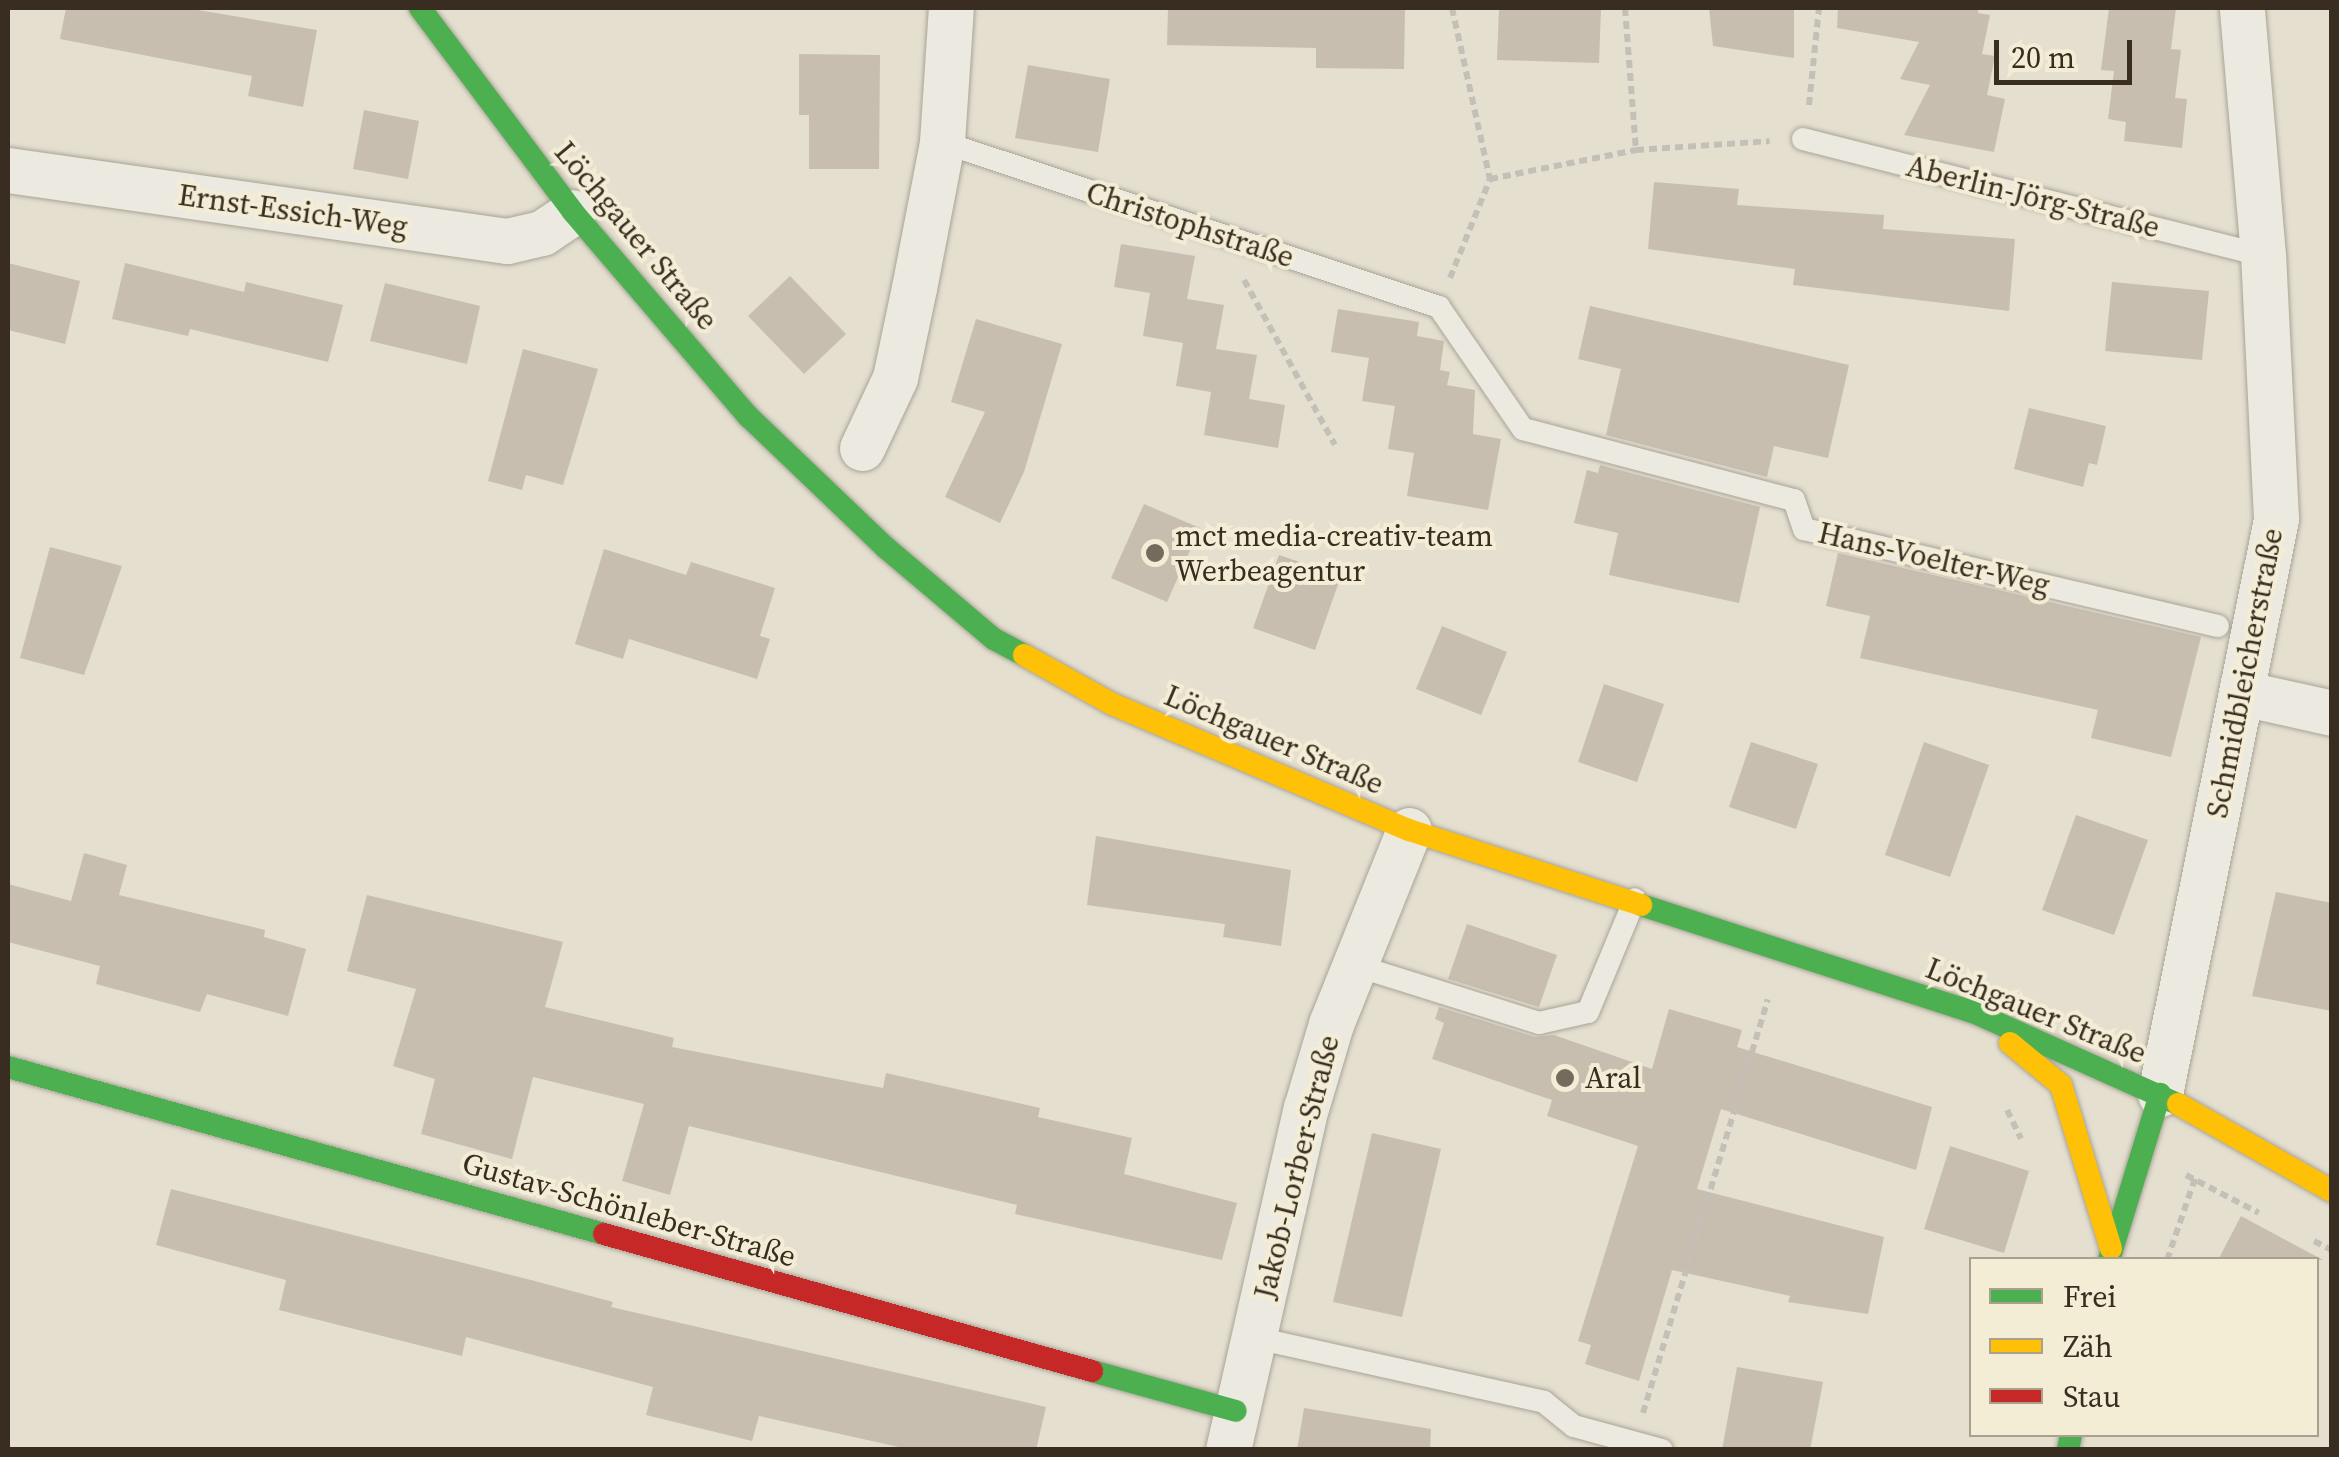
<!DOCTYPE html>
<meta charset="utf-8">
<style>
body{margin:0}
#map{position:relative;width:2339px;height:1457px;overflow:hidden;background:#e4dfcf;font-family:"Source Serif 4",serif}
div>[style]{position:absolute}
.building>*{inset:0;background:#c7beb0}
.path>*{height:6px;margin-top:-3px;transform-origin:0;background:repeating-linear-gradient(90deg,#c5c0b7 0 8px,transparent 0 13px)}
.roads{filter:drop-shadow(0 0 2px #a9a497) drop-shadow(0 0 2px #a9a497)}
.lane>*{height:22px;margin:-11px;padding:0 11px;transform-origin:11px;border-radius:11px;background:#ece9e0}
.street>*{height:45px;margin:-22.5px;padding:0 22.5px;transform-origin:22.5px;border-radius:22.5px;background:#ece9e0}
.fast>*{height:22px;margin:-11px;padding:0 11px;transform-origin:11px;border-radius:11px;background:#4caf50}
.slow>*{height:22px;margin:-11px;padding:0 11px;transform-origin:11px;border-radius:11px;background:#ffc107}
.jam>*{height:22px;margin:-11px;padding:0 11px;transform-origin:11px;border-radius:11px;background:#c62828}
.dots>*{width:28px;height:28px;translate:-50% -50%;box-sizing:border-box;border:5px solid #f4edd6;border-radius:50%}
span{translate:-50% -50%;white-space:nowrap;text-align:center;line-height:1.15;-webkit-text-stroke:8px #f4edd6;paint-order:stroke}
.street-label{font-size:30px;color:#382d20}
.poi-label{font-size:30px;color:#382d20}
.left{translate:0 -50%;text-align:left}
.frame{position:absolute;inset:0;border:10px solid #382d20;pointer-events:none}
.legend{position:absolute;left:1969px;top:1257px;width:350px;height:180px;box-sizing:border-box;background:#f4edd6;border:2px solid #a9a08d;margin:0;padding:12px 18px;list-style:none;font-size:30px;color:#382d20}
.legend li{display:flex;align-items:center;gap:20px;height:50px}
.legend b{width:50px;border:2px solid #a9a08d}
.scale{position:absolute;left:1994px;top:40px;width:138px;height:45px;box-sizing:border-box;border:5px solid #382d20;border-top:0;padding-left:12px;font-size:30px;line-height:35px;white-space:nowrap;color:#382d20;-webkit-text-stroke:8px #f4edd6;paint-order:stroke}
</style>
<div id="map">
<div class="building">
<div style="clip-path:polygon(66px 8px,186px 8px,317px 30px,303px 107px,248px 96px,252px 76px,60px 39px)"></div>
<div style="clip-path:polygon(1168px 8px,1405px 9px,1404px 69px,1316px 68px,1316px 48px,1167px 45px)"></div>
<div style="clip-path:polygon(1499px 8px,1601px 8px,1599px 63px,1497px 60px)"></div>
<div style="clip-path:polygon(1709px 8px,1794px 8px,1794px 58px,1713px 46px)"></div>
<div style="clip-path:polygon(1838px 8px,1979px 8px,1978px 13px,1990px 15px,1982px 54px,1995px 56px,1987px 95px,2005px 99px,1994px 152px,1904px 135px,1930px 85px,1900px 79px,1919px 42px,1837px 28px)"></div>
<div style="clip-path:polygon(2109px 8px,2176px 8px,2171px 49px,2181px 50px,2175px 98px,2187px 99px,2182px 148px,2124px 141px,2126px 122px,2108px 119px,2114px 71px,2101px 70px)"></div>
<div style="clip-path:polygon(799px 54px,880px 55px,879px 169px,809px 169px,809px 115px,799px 115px)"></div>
<div style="clip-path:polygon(1028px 65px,1110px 79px,1098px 152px,1015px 138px)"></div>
<div style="clip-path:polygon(364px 110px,419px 121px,408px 179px,353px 169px)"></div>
<div style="clip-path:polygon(1654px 182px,1739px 189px,1737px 205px,1884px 215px,1883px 229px,2015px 239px,2009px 311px,1793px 285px,1795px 269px,1648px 249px)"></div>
<div style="clip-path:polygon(1121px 244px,1195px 256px,1187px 299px,1224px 305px,1216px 349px,1257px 355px,1249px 399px,1285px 405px,1278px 448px,1204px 435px,1211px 392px,1176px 386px,1183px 343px,1143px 336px,1150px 293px,1114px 287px)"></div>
<div style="clip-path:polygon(8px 263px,80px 281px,65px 344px,8px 330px)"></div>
<div style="clip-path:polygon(125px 263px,244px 292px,246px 282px,343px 305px,328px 362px,190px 329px,188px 336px,112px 319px)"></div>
<div style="clip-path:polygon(790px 276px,846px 334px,804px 374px,748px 316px)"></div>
<div style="clip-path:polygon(2112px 282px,2209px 291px,2202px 360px,2105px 351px)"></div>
<div style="clip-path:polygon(385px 283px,480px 306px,467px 364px,370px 341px)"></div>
<div style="clip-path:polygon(1590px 306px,1849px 365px,1828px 458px,1774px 446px,1767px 477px,1606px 435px,1621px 369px,1578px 359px)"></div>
<div style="clip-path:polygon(1338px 309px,1419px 322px,1417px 336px,1444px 341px,1440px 370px,1450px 372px,1447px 385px,1475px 390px,1473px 434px,1501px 439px,1488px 510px,1407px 496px,1414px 453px,1388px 449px,1395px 406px,1362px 401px,1369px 358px,1331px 352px)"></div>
<div style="clip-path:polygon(976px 319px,1062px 344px,1024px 472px,1000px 523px,945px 497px,985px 412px,951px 402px)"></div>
<div style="clip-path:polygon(523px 349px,598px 369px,563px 485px,526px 475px,522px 490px,488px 481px)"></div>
<div style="clip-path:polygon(2029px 408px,2106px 426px,2097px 465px,2089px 463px,2083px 487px,2014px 469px)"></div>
<div style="clip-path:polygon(1600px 465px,1760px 507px,1739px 603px,1609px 575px,1618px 533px,1574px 523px,1587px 470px,1598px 473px)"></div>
<div style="clip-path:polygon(1144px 504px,1200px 528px,1167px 602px,1111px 578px)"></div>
<div style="clip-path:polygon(50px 547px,122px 566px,84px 675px,20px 658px)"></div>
<div style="clip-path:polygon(604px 549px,686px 575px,691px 562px,775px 588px,760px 636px,770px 639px,757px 679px,629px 639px,623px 659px,575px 644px)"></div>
<div style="clip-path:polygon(1838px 553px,2201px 637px,2171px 757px,2091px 738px,2098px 710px,1860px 658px,1870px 616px,1826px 606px)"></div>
<div style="clip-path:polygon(1279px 555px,1341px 576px,1315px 650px,1253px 628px)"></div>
<div style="clip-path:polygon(1442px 626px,1507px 652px,1481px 715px,1416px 689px)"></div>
<div style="clip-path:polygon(1604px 684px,1664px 704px,1637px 782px,1578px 762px)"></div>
<div style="clip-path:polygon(1751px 742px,1818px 764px,1796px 829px,1729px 807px)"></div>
<div style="clip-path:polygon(1924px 742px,1989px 765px,1950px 877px,1885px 855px)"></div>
<div style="clip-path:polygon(2076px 815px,2148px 840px,2114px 935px,2042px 910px)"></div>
<div style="clip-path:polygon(1096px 836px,1291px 870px,1281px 946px,1223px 937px,1225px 924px,1087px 905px)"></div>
<div style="clip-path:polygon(84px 853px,127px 865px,119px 895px,265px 930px,264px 937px,306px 949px,288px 1016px,207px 994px,200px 1012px,96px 984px,100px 966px,8px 942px,8px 884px,71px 901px)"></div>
<div style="clip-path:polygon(2276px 892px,2332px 903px,2332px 1011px,2252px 996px)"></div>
<div style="clip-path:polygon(367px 895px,563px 942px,545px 1007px,674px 1038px,672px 1047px,883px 1088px,886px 1073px,1040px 1108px,1038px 1117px,1132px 1138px,1124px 1174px,1237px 1203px,1222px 1260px,1015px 1214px,1017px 1205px,689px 1126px,670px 1195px,622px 1181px,644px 1104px,533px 1077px,512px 1159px,421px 1134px,435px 1079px,393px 1066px,416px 989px,347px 971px)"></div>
<div style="clip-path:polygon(1467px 924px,1557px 955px,1539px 1007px,1448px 979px)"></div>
<div style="clip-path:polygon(1439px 1007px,1535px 1037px,1554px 1035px,1652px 1069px,1669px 1009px,1742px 1030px,1737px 1047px,1932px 1107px,1916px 1170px,1721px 1109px,1697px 1189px,1884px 1237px,1868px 1314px,1788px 1302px,1790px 1296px,1672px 1270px,1639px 1381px,1585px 1364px,1591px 1345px,1578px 1341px,1638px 1146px,1547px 1116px,1552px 1100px,1432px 1059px,1444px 1023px,1435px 1019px)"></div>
<div style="clip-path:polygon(1372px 1133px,1441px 1149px,1402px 1317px,1333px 1302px)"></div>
<div style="clip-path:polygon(1950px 1146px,2029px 1171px,2004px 1253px,1924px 1229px)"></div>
<div style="clip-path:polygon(171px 1189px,531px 1280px,613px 1302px,611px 1307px,1046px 1407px,1036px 1450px,908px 1449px,759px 1416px,752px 1441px,646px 1415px,653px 1387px,466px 1337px,462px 1356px,279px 1310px,286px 1280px,156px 1245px)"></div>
<div style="clip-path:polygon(2241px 1216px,2323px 1260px,2218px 1260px)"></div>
<div style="clip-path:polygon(1737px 1367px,1823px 1382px,1810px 1450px,1722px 1450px)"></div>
<div style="clip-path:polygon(1304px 1408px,1431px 1429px,1430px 1450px,1297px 1450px)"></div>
</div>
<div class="path">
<div style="left:1452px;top:8px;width:175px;rotate:77.5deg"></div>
<div style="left:1490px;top:179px;width:149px;rotate:-11.2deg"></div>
<div style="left:1636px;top:150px;width:134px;rotate:-3.8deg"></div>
<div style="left:1625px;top:8px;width:142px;rotate:85.6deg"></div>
<div style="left:1809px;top:105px;width:98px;rotate:-84.1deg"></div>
<div style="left:1450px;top:278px;width:107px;rotate:-68deg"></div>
<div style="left:1244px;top:280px;width:188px;rotate:61.1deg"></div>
<div style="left:2007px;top:1110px;width:32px;rotate:64deg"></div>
<div style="left:2186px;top:1175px;width:82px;rotate:27.5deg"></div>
<div style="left:2314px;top:1241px;width:20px;rotate:27deg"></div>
<div style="left:2167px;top:1260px;width:89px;rotate:-71deg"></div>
<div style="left:1643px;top:1413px;width:432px;rotate:-73.2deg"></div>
</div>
<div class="roads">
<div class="lane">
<div style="left:1803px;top:139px;width:474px;rotate:14.2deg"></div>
<div style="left:942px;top:142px;width:524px;rotate:18.37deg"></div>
<div style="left:1439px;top:307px;width:148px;rotate:55.5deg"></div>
<div style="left:1523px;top:429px;width:280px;rotate:14.7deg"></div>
<div style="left:1794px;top:500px;width:31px;rotate:71deg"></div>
<div style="left:1804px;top:529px;width:425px;rotate:13.2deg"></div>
<div style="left:1354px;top:965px;width:194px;rotate:17.4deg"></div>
<div style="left:1539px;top:1023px;width:50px;rotate:-12.7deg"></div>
<div style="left:1588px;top:1012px;width:122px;rotate:-67.4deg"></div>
<div style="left:1256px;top:1338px;width:295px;rotate:12.5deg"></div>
<div style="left:1544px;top:1402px;width:38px;rotate:39deg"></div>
<div style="left:1574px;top:1426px;width:91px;rotate:15.3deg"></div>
</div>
<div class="street">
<div style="left:8px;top:170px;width:504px;rotate:8.1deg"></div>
<div style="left:507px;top:241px;width:36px;rotate:-13deg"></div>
<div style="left:542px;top:233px;width:37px;rotate:-34deg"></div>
<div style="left:862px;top:448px;width:77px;rotate:-64.8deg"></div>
<div style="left:895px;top:378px;width:92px;rotate:-78.1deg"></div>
<div style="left:914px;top:288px;width:149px;rotate:-79.1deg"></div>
<div style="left:942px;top:142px;width:134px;rotate:-86.2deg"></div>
<div style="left:2242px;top:693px;width:92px;rotate:12.5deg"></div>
<div style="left:2160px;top:1094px;width:587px;rotate:-78.59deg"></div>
<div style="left:2276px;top:519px;width:264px;rotate:-92.8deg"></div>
<div style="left:2263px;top:255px;width:248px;rotate:-94.9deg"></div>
<div style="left:1228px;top:1450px;width:351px;rotate:-77.2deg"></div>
<div style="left:1306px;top:1108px;width:88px;rotate:-73.4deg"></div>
<div style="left:1331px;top:1024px;width:209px;rotate:-68.1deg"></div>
</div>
<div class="fast">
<div style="left:420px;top:8px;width:255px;rotate:53.1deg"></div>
<div style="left:573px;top:212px;width:270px;rotate:49.4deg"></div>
<div style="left:749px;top:417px;width:188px;rotate:43.7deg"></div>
<div style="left:885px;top:547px;width:143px;rotate:40.2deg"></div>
<div style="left:994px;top:639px;width:34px;rotate:28deg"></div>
<div style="left:1641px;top:905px;width:349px;rotate:17.9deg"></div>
<div style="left:1973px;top:1012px;width:225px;rotate:24.2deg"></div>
<div style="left:8px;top:1067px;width:619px;rotate:15.65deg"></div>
<div style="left:2109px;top:1260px;width:174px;rotate:-72.9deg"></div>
<div style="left:1092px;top:1371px;width:149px;rotate:15.5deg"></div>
<div style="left:2068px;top:1450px;width:16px;rotate:-79deg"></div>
</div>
<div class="slow">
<div style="left:1024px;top:655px;width:101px;rotate:29.1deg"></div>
<div style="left:1112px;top:704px;width:323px;rotate:23deg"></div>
<div style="left:1409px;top:830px;width:244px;rotate:17.9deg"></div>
<div style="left:2010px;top:1043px;width:66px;rotate:39.5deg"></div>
<div style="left:2061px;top:1085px;width:171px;rotate:73deg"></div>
<div style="left:2178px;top:1104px;width:177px;rotate:29.5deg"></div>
</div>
<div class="jam">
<div style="left:604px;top:1234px;width:507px;rotate:15.68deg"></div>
</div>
</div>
<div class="dots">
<div style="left:1155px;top:553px;background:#746b5d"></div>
<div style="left:1565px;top:1078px;background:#746b5d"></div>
</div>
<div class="street-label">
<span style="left:2033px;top:197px;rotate:14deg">Aberlin-Jörg-Straße</span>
<span style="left:293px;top:211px;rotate:8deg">Ernst-Essich-Weg</span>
<span style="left:1190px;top:225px;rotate:18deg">Christophstraße</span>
<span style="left:636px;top:236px;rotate:50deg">Löchgauer Straße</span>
<span style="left:1934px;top:559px;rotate:13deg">Hans-Voelter-Weg</span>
<span style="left:2245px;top:673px;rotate:-79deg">Schmidbleicherstraße</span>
<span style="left:1274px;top:740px;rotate:23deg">Löchgauer Straße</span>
<span style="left:2036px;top:1011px;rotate:22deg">Löchgauer Straße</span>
<span style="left:1297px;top:1167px;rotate:-76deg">Jakob-Lorber-Straße</span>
<span style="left:629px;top:1210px;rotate:16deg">Gustav-Schönleber-Straße</span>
</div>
<div class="poi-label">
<span class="left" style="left:1175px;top:553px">mct media-creativ-team<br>Werbeagentur</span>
<span class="left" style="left:1585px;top:1078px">Aral</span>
</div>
<div class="frame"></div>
<ul class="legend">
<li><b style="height:12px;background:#4caf50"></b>Frei</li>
<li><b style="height:12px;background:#ffc107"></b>Zäh</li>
<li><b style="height:12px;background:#c62828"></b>Stau</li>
</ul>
<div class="scale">20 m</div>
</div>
